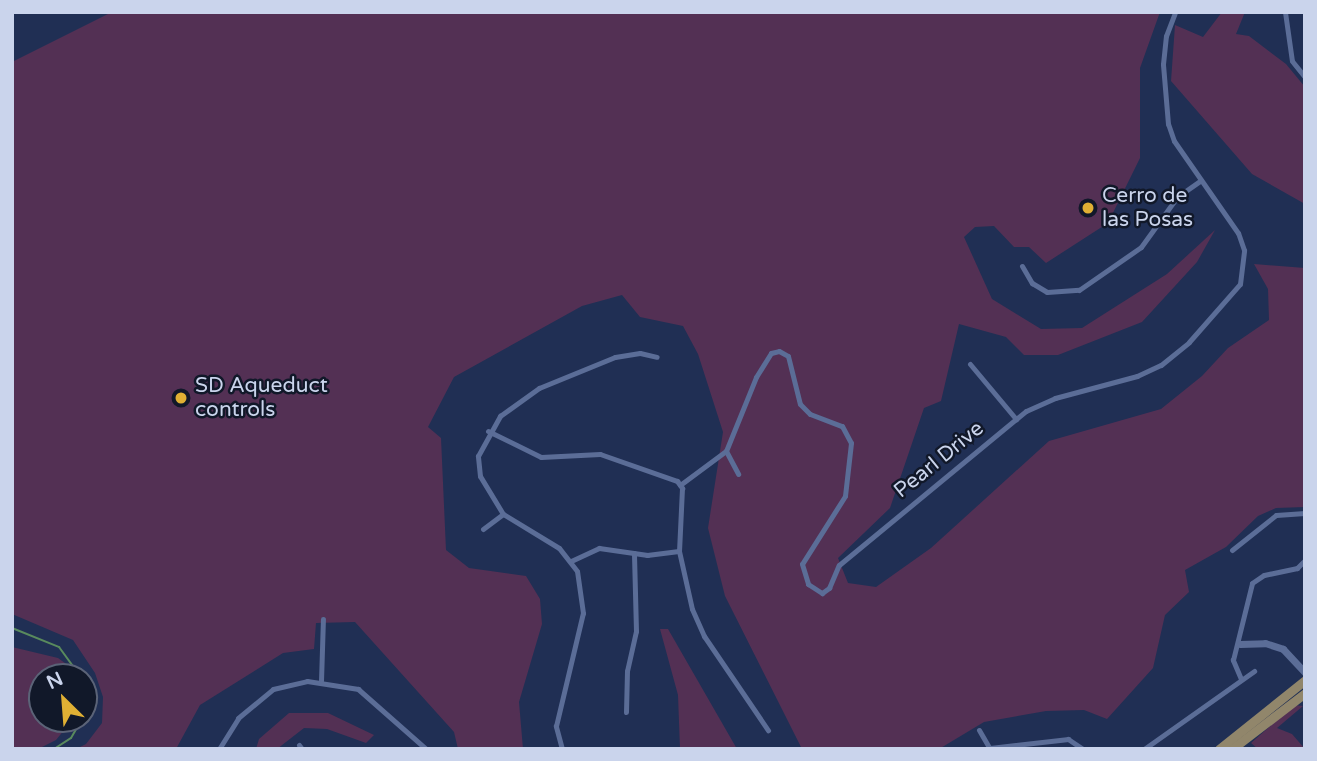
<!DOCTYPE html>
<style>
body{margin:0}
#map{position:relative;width:1317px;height:761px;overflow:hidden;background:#202f54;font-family:"Varela Round",sans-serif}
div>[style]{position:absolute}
.green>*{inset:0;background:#533054}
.stream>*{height:2px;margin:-1px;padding:0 1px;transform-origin:1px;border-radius:1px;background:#598a5d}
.minor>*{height:5px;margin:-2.5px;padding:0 2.5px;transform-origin:2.5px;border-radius:2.5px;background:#5b6d97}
.tertiary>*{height:7px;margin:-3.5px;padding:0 3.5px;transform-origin:3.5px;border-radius:3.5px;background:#5b6d97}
.primary>*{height:9px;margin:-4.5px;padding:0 4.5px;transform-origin:4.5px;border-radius:4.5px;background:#91866b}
.dots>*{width:19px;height:19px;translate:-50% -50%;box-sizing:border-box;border:4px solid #111829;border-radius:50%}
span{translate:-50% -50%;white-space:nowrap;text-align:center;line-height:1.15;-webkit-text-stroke:5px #111829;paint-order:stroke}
.poi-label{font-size:21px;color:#cad4ec}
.left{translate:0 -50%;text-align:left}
.street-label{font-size:21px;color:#cad4ec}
.frame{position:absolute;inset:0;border:14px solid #cad4ec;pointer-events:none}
.north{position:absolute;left:28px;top:663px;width:70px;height:70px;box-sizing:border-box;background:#111829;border:2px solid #5b6377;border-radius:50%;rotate:335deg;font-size:19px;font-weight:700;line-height:28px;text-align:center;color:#cad4ec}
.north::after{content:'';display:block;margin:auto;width:24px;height:32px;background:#e0b034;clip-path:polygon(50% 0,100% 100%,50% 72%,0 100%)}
</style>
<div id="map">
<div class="green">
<div style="clip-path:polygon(112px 12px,1160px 12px,1140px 68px,1140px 158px,1108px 223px,1046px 263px,1029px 247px,1014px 247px,994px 226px,975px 227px,964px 237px,992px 299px,1041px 329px,1082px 328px,1167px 274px,1215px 230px,1197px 262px,1142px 322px,1058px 355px,1024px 355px,1006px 337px,959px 324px,941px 401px,924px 408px,890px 508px,838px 558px,848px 583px,876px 587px,931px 548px,1049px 441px,1161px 409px,1202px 376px,1228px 348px,1269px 320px,1268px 289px,1254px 264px,1305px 268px,1305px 507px,1276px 508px,1258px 516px,1226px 547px,1185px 570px,1189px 592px,1165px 615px,1153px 668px,1107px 719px,1084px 710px,1046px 711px,984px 722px,939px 749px,802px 749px,725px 596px,708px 528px,723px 432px,698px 354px,683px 326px,640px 317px,622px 295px,582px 306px,454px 377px,428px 427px,441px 438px,446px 550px,469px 568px,526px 576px,540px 599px,542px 624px,519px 702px,523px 749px,458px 749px,454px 732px,355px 622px,316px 623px,314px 649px,283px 653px,200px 705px,176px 749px,76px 749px,86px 744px,102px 723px,103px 697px,95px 673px,73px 640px,12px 614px,12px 62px)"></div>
<div style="clip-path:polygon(1222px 12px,1245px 12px,1236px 34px,1249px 36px,1286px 64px,1305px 87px,1305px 204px,1252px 174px,1171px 81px,1175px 25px,1203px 37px)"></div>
<div style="clip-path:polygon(660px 629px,668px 629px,737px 749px,680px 749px,678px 695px)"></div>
<div style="clip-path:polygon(12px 647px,58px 658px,69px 666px,73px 677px,42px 677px,42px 719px,73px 719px,56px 740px,42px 747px,12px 748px)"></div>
<div style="clip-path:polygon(1294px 705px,1303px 706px,1277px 728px,1292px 734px,1305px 749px,1258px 749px,1251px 743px)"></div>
<div style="clip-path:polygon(289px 713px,328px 713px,374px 735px,366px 743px,327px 729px,304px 728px,277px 749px,256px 749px,259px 739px)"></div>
</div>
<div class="stream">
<div style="left:12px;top:628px;width:51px;rotate:22deg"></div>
<div style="left:59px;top:647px;width:37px;rotate:54deg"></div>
<div style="left:84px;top:683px;width:10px;rotate:61deg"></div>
<div style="left:89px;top:692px;width:21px;rotate:104deg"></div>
<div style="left:54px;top:749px;width:20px;rotate:-33deg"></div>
<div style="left:71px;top:738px;width:22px;rotate:-60deg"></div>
</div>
<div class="minor">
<div style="left:1285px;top:12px;width:49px;rotate:81.9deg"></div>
<div style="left:1292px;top:61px;width:21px;rotate:51deg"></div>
<div style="left:1022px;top:266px;width:20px;rotate:60deg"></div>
<div style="left:1032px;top:283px;width:17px;rotate:31deg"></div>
<div style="left:1047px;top:292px;width:32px;rotate:-4deg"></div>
<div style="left:1079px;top:290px;width:75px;rotate:-34.7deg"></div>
<div style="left:1141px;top:247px;width:62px;rotate:-54.2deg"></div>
<div style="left:1177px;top:197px;width:29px;rotate:-35deg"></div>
<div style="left:970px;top:364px;width:72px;rotate:50.1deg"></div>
<div style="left:488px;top:431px;width:59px;rotate:26.1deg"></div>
<div style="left:541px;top:457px;width:59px;rotate:-2.9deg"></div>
<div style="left:600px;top:454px;width:82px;rotate:19.3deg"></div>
<div style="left:677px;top:481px;width:9px;rotate:54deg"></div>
<div style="left:682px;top:488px;width:63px;rotate:92.7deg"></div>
<div style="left:679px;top:551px;width:59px;rotate:77.4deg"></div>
<div style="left:692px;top:609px;width:30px;rotate:66deg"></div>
<div style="left:704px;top:636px;width:114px;rotate:55.8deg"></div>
<div style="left:726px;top:451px;width:26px;rotate:62deg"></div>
<div style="left:680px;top:485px;width:57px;rotate:-36.5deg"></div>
<div style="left:726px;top:451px;width:80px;rotate:-67.9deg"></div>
<div style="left:756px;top:377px;width:28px;rotate:-58deg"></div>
<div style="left:771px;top:353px;width:8px;rotate:-14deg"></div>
<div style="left:779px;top:351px;width:10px;rotate:29deg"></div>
<div style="left:788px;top:356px;width:49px;rotate:76deg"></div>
<div style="left:800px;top:404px;width:14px;rotate:45deg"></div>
<div style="left:810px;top:414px;width:34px;rotate:21deg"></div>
<div style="left:842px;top:426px;width:19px;rotate:62deg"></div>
<div style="left:851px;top:443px;width:53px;rotate:96.5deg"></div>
<div style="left:845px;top:496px;width:80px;rotate:122.3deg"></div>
<div style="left:802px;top:564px;width:21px;rotate:73deg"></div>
<div style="left:808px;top:584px;width:17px;rotate:33deg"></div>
<div style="left:822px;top:593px;width:9px;rotate:-36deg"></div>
<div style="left:829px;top:588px;width:25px;rotate:-67deg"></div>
<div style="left:839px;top:565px;width:242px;rotate:-39.5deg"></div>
<div style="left:1026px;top:411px;width:32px;rotate:-24deg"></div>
<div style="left:1055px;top:398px;width:85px;rotate:-15deg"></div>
<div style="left:1137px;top:376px;width:26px;rotate:-25deg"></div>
<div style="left:1161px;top:365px;width:36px;rotate:-39deg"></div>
<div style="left:1189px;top:342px;width:77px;rotate:-48.7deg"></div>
<div style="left:1240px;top:284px;width:34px;rotate:-83deg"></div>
<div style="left:1244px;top:250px;width:18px;rotate:-109deg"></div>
<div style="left:1238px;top:233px;width:112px;rotate:-124.8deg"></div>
<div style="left:1174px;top:141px;width:18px;rotate:-109deg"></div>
<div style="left:1168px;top:124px;width:60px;rotate:-94.8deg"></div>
<div style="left:1163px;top:64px;width:28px;rotate:-84deg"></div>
<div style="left:1166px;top:36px;width:26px;rotate:-69deg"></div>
<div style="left:483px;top:529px;width:25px;rotate:-37deg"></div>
<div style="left:1232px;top:550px;width:56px;rotate:-38.5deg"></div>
<div style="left:1276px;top:515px;width:29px;rotate:-4deg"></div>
<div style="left:571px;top:561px;width:31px;rotate:-25deg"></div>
<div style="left:599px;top:548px;width:49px;rotate:8.3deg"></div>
<div style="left:647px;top:555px;width:32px;rotate:-7deg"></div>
<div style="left:1241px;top:679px;width:21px;rotate:-113deg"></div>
<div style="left:1233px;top:660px;width:79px;rotate:-76.1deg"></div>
<div style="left:1252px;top:583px;width:14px;rotate:-34deg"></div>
<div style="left:1264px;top:575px;width:34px;rotate:-12deg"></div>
<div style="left:1297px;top:568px;width:11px;rotate:-45deg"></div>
<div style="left:321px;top:681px;width:62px;rotate:-88.2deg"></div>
<div style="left:626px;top:712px;width:41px;rotate:-88.6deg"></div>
<div style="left:627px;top:671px;width:41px;rotate:-77.3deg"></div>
<div style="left:636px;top:631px;width:78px;rotate:-91.5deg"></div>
<div style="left:979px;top:730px;width:22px;rotate:60deg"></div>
<div style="left:299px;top:745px;width:5px;rotate:53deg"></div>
<div style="left:990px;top:748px;width:79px;rotate:-6.6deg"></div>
<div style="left:1068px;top:739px;width:18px;rotate:34deg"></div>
<div style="left:219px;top:749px;width:36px;rotate:-58deg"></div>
<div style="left:238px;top:718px;width:45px;rotate:-39.6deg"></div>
<div style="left:273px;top:689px;width:35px;rotate:-13deg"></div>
<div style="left:307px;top:681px;width:52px;rotate:8.9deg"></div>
<div style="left:358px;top:689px;width:91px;rotate:41.4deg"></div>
<div style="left:562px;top:749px;width:24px;rotate:-105deg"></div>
<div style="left:556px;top:726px;width:116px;rotate:-76.6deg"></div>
<div style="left:583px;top:613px;width:42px;rotate:-98.1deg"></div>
<div style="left:577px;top:571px;width:29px;rotate:-128deg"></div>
<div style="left:559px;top:548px;width:66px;rotate:-148.7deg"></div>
<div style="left:503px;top:514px;width:44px;rotate:-121.2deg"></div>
<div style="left:480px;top:476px;width:20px;rotate:-96deg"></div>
<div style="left:478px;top:456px;width:46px;rotate:-61.2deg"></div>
<div style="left:500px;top:416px;width:48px;rotate:-35.7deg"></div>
<div style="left:539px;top:388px;width:82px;rotate:-22.2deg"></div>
<div style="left:615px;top:357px;width:25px;rotate:-9deg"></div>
<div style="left:640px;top:353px;width:17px;rotate:13deg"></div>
<div style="left:1144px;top:749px;width:135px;rotate:-35.3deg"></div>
</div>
<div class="tertiary">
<div style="left:1240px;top:644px;width:25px;rotate:-2deg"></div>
<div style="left:1265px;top:643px;width:19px;rotate:18deg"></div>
<div style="left:1283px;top:649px;width:33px;rotate:47deg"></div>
</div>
<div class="primary">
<div style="left:1219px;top:749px;width:110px;rotate:-38.7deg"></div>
<div style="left:1232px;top:749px;width:92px;rotate:-37.5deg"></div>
</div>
<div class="dots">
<div style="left:1088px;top:208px;background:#e0b034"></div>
<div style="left:181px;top:398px;background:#e0b034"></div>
</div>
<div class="poi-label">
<span class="left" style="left:1102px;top:208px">Cerro de<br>las Posas</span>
<span class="left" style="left:195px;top:398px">SD Aqueduct<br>controls</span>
</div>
<div class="street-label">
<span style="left:939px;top:460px;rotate:-39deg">Pearl Drive</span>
</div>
<div class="frame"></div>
<div class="north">N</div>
</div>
